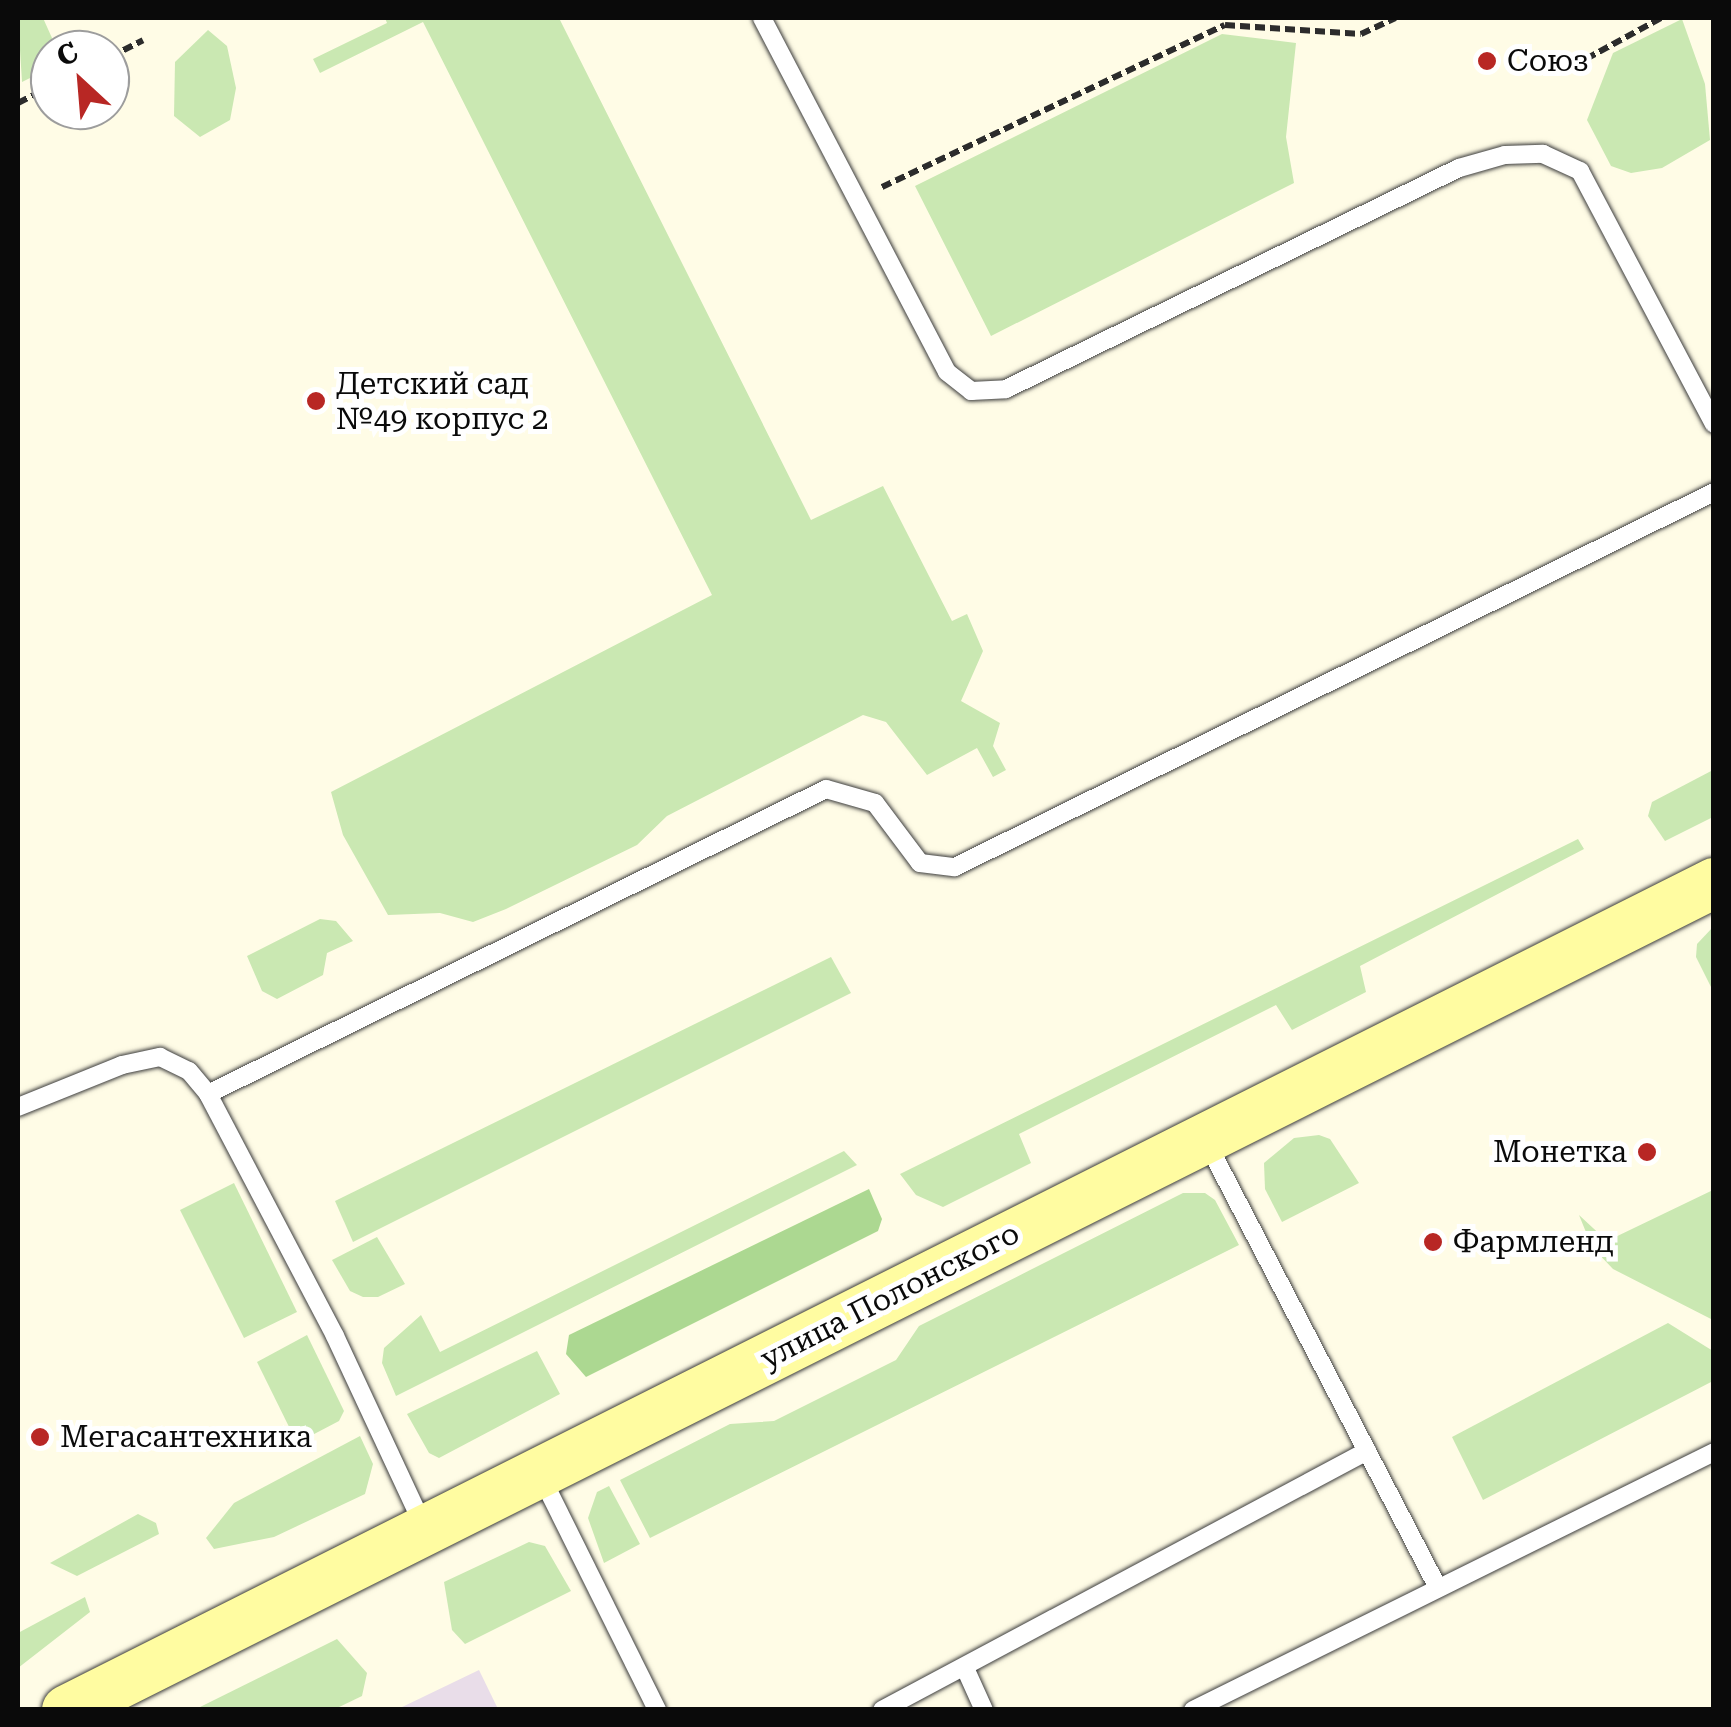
<!DOCTYPE html>
<meta charset="utf-8">
<style>
body{margin:0}
#map{position:relative;width:1731px;height:1727px;overflow:hidden;background:#fffce6;font-family:"Roboto Serif",serif}
div>[style]{position:absolute}
.industrial>*{inset:0;background:#e9dde9}
.green>*{inset:0;background:#cae8b2}
.forest>*{inset:0;background:#acd891}
.path>*{height:6px;margin-top:-3px;transform-origin:0;background:repeating-linear-gradient(90deg,#2c2c2c 0 10px,transparent 0 15px)}
.roads{filter:drop-shadow(0 0 2px #3d3d3d) drop-shadow(0 0 2px #3d3d3d)}
.lane>*{height:18px;margin:-9px;padding:0 9px;transform-origin:9px;border-radius:9px;background:#fff}
.secondary>*{height:50px;margin:-25px;padding:0 25px;transform-origin:25px;border-radius:25px;background:#fffca1}
.dots>*{width:28px;height:28px;translate:-50% -50%;box-sizing:border-box;border:5px solid #fff;border-radius:50%}
span{translate:-50% -50%;white-space:nowrap;text-align:center;line-height:1.15;-webkit-text-stroke:10px #fff;paint-order:stroke}
.poi-label{font-size:30px;color:#0a0a0a}
.left{translate:0 -50%;text-align:left}
.right{translate:-100% -50%;text-align:right}
.street-label{font-size:30px;color:#0a0a0a}
.frame{position:absolute;inset:0;border:20px solid #0a0a0a;pointer-events:none}
.north{position:absolute;left:30px;top:30px;width:100px;height:100px;box-sizing:border-box;background:#fff;border:2px solid #9d9d9d;border-radius:50%;rotate:334deg;font-size:28px;font-weight:700;line-height:40px;text-align:center;color:#0a0a0a}
.north::after{content:'';display:block;margin:auto;width:35px;height:45px;background:#b82724;clip-path:polygon(50% 0,100% 100%,50% 72%,0 100%)}
</style>
<div id="map">
<div class="industrial">
<div style="clip-path:polygon(479px 1670px,498px 1709px,398px 1709px)"></div>
</div>
<div class="green">
<div style="clip-path:polygon(18px 18px,43px 18px,52px 38px,50px 68px,22px 82px)"></div>
<div style="clip-path:polygon(385px 18px,559px 18px,811px 520px,883px 486px,952px 621px,967px 614px,983px 651px,961px 701px,1000px 723px,993px 746px,1006px 770px,993px 777px,977px 748px,927px 775px,886px 722px,863px 715px,667px 816px,637px 845px,506px 909px,473px 922px,440px 913px,388px 915px,343px 835px,331px 792px,712px 595px,423px 22px,320px 73px,313px 59px,387px 23px)"></div>
<div style="clip-path:polygon(1682px 19px,1705px 84px,1710px 140px,1662px 168px,1631px 173px,1611px 166px,1587px 120px,1613px 53px)"></div>
<div style="clip-path:polygon(208px 30px,227px 46px,236px 88px,230px 120px,200px 137px,174px 116px,175px 62px)"></div>
<div style="clip-path:polygon(1222px 34px,1296px 43px,1286px 137px,1294px 183px,991px 336px,915px 186px)"></div>
<div style="clip-path:polygon(1713px 770px,1713px 817px,1665px 841px,1648px 816px,1652px 802px)"></div>
<div style="clip-path:polygon(1578px 839px,1584px 849px,1360px 966px,1366px 992px,1292px 1030px,1276px 1005px,1019px 1134px,1031px 1163px,943px 1207px,916px 1195px,900px 1174px)"></div>
<div style="clip-path:polygon(320px 919px,336px 921px,353px 941px,327px 953px,323px 975px,277px 999px,262px 991px,247px 956px)"></div>
<div style="clip-path:polygon(1713px 927px,1713px 991px,1696px 957px,1697px 944px)"></div>
<div style="clip-path:polygon(831px 957px,851px 993px,353px 1242px,335px 1201px)"></div>
<div style="clip-path:polygon(1319px 1135px,1330px 1139px,1359px 1183px,1282px 1222px,1265px 1189px,1264px 1163px,1294px 1138px)"></div>
<div style="clip-path:polygon(844px 1151px,857px 1165px,396px 1396px,382px 1363px,384px 1348px,421px 1315px,440px 1352px)"></div>
<div style="clip-path:polygon(234px 1183px,297px 1312px,244px 1338px,180px 1210px)"></div>
<div style="clip-path:polygon(1713px 1190px,1713px 1320px,1613px 1269px,1592px 1247px,1579px 1215px,1607px 1241px)"></div>
<div style="clip-path:polygon(1183px 1193px,1205px 1193px,1215px 1200px,1239px 1245px,650px 1538px,620px 1480px,730px 1424px,774px 1421px,896px 1360px,919px 1326px)"></div>
<div style="clip-path:polygon(377px 1237px,405px 1284px,378px 1297px,363px 1297px,350px 1291px,332px 1260px)"></div>
<div style="clip-path:polygon(1668px 1323px,1713px 1351px,1713px 1381px,1483px 1500px,1452px 1437px)"></div>
<div style="clip-path:polygon(307px 1335px,344px 1411px,339px 1421px,297px 1443px,257px 1362px)"></div>
<div style="clip-path:polygon(537px 1351px,560px 1394px,439px 1458px,429px 1453px,407px 1414px)"></div>
<div style="clip-path:polygon(360px 1436px,373px 1464px,365px 1494px,274px 1537px,214px 1549px,206px 1538px,234px 1503px)"></div>
<div style="clip-path:polygon(609px 1486px,640px 1544px,604px 1563px,588px 1518px,597px 1492px)"></div>
<div style="clip-path:polygon(138px 1514px,156px 1523px,159px 1534px,77px 1576px,50px 1563px)"></div>
<div style="clip-path:polygon(529px 1542px,545px 1546px,571px 1591px,465px 1644px,452px 1630px,444px 1582px)"></div>
<div style="clip-path:polygon(85px 1597px,90px 1612px,18px 1668px,18px 1633px)"></div>
<div style="clip-path:polygon(337px 1639px,367px 1673px,362px 1696px,335px 1709px,196px 1709px)"></div>
</div>
<div class="forest">
<div style="clip-path:polygon(869px 1189px,882px 1219px,878px 1231px,586px 1377px,566px 1354px,569px 1335px)"></div>
</div>
<div class="path">
<div style="left:110px;top:57px;width:37px;rotate:-27deg"></div>
<div style="left:1573px;top:66px;width:100px;rotate:-28.6deg"></div>
<div style="left:18px;top:103px;width:36px;rotate:-27deg"></div>
<div style="left:882px;top:187px;width:379px;rotate:-25.3deg"></div>
<div style="left:1225px;top:25px;width:136px;rotate:3.8deg"></div>
<div style="left:1361px;top:34px;width:38px;rotate:-25deg"></div>
</div>
<div class="roads">
<div class="lane">
<div style="left:762px;top:18px;width:399px;rotate:62.4deg"></div>
<div style="left:947px;top:372px;width:31px;rotate:38deg"></div>
<div style="left:971px;top:391px;width:35px;rotate:-3deg"></div>
<div style="left:1006px;top:389px;width:504px;rotate:-26.01deg"></div>
<div style="left:1459px;top:168px;width:48px;rotate:-15.8deg"></div>
<div style="left:1505px;top:155px;width:38px;rotate:-2deg"></div>
<div style="left:1543px;top:154px;width:41px;rotate:24.7deg"></div>
<div style="left:1580px;top:171px;width:286px;rotate:62.1deg"></div>
<div style="left:208px;top:1094px;width:689px;rotate:-26.27deg"></div>
<div style="left:826px;top:789px;width:51px;rotate:15.9deg"></div>
<div style="left:875px;top:803px;width:75px;rotate:53.1deg"></div>
<div style="left:920px;top:863px;width:35px;rotate:7deg"></div>
<div style="left:955px;top:867px;width:847px;rotate:-26.29deg"></div>
<div style="left:18px;top:1107px;width:112px;rotate:-22deg"></div>
<div style="left:122px;top:1065px;width:39px;rotate:-12deg"></div>
<div style="left:160px;top:1057px;width:32px;rotate:26deg"></div>
<div style="left:189px;top:1071px;width:30px;rotate:50deg"></div>
<div style="left:208px;top:1094px;width:273px;rotate:62.3deg"></div>
<div style="left:335px;top:1336px;width:213px;rotate:65deg"></div>
<div style="left:1205px;top:1139px;width:506px;rotate:62.57deg"></div>
<div style="left:542px;top:1478px;width:259px;rotate:63.6deg"></div>
<div style="left:965px;top:1668px;width:46px;rotate:65.7deg"></div>
<div style="left:882px;top:1710px;width:550px;rotate:-28.1deg"></div>
<div style="left:1193px;top:1710px;width:581px;rotate:-26.34deg"></div>
</div>
<div class="secondary">
<div style="left:67px;top:1710px;width:1843px;rotate:-26.66deg"></div>
</div>
</div>
<div class="dots">
<div style="left:1487px;top:61px;background:#b82724"></div>
<div style="left:316px;top:401px;background:#b82724"></div>
<div style="left:1647px;top:1152px;background:#b82724"></div>
<div style="left:1433px;top:1242px;background:#b82724"></div>
<div style="left:40px;top:1437px;background:#b82724"></div>
</div>
<div class="poi-label">
<span class="left" style="left:1507px;top:61px">Союз</span>
<span class="left" style="left:336px;top:401px">Детский сад<br>№49 корпус 2</span>
<span class="right" style="left:1627px;top:1152px">Монетка</span>
<span class="left" style="left:1453px;top:1242px">Фармленд</span>
<span class="left" style="left:60px;top:1437px">Мегасантехника</span>
</div>
<div class="street-label">
<span style="left:890px;top:1296px;rotate:-27deg">улица Полонского</span>
</div>
<div class="frame"></div>
<div class="north">С</div>
</div>
